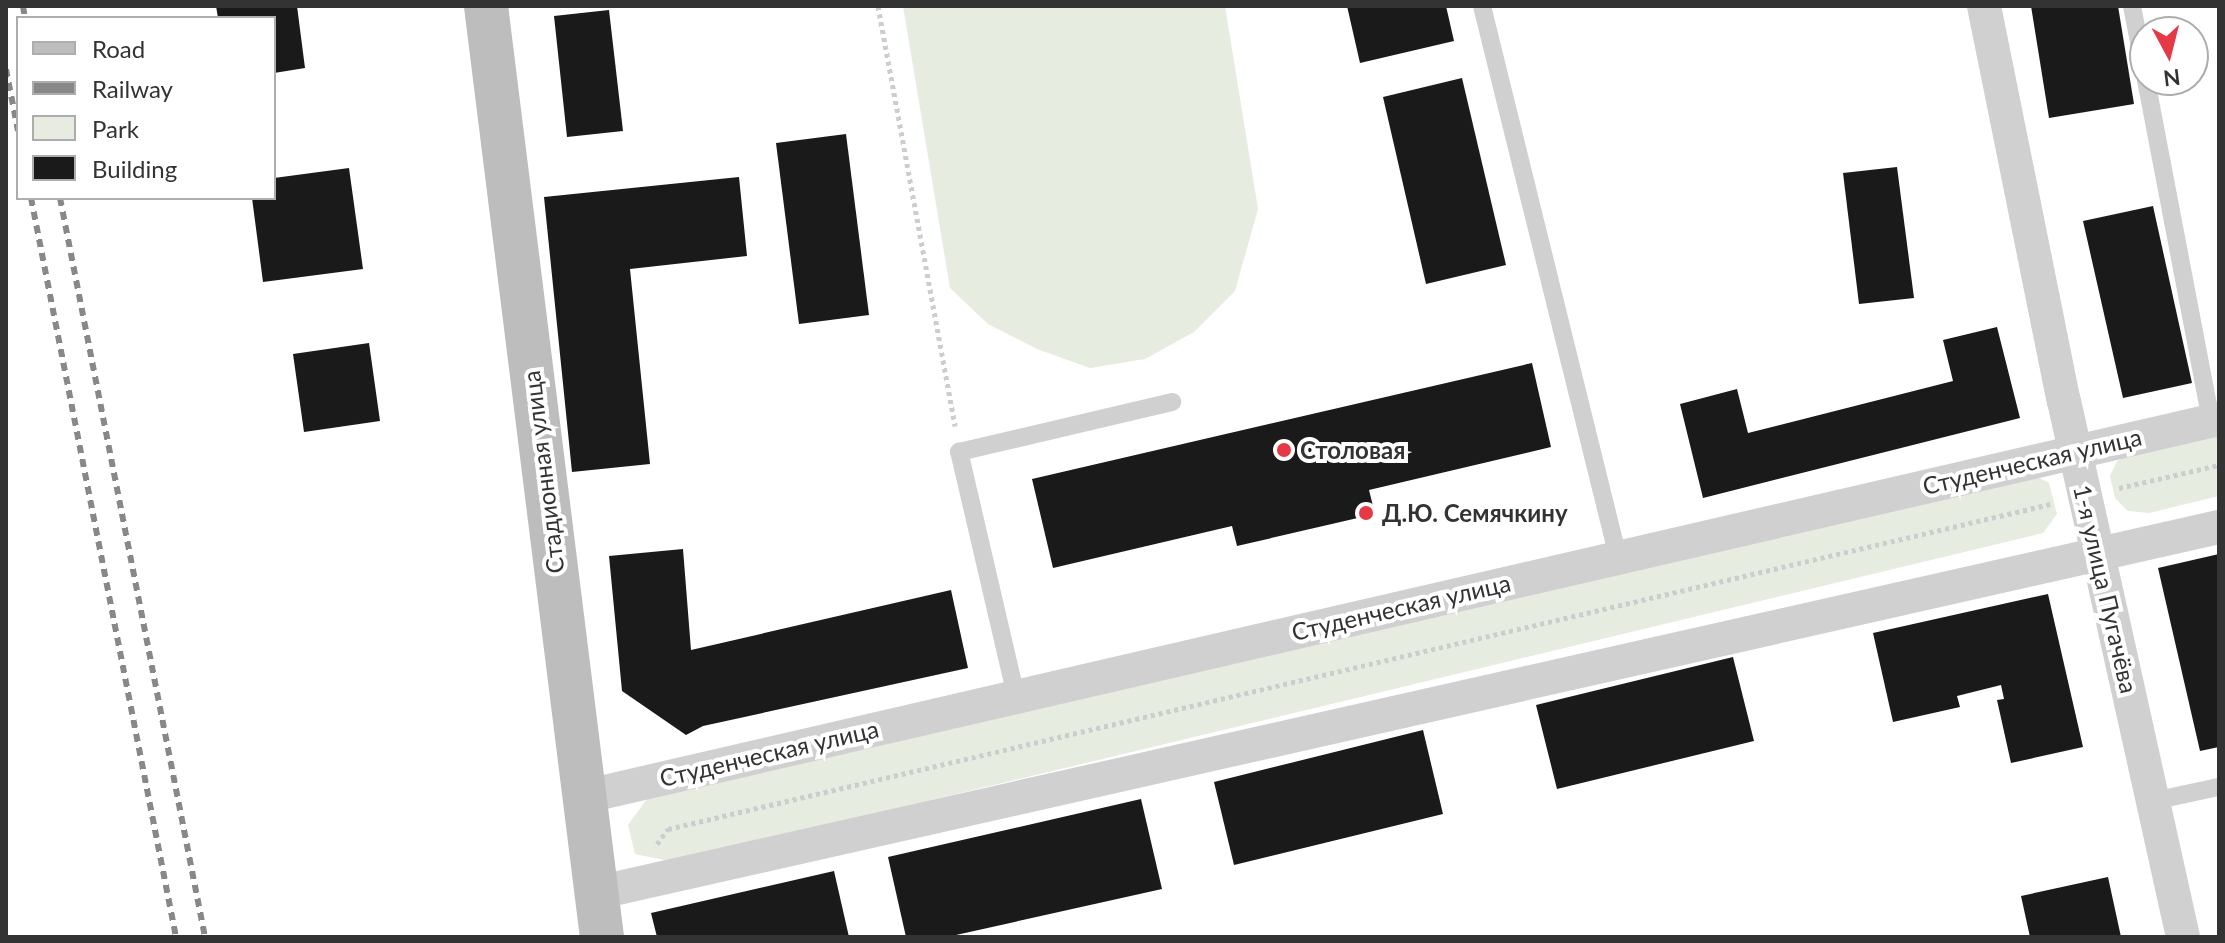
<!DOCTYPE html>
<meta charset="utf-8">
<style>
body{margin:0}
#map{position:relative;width:2225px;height:943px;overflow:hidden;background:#fff;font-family:Lato,sans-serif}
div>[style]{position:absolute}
.green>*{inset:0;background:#e6ecdf}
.building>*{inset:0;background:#1a1a1a}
.path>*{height:5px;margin-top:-2.5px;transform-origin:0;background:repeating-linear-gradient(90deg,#cdcdcd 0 4px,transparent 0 8px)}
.lane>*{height:18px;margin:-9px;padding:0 9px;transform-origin:9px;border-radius:9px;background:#d0d0d0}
.street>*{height:34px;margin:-17px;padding:0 17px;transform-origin:17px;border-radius:17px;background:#d0d0d0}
.secondary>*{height:44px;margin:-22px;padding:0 22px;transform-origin:22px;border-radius:22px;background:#bdbdbd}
.rail>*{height:6px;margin-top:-3px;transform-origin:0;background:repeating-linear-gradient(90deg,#888 0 8px,transparent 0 14px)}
.dots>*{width:22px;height:22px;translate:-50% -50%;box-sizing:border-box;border:4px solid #fff;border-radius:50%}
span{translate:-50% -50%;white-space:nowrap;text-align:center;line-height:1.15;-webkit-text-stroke:8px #fff;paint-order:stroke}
.poi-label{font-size:24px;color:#333;font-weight:700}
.left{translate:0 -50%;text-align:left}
.street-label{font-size:24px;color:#333}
.frame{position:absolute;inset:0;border:8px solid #333;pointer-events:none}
.legend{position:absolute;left:16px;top:16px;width:260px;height:184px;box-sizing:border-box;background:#fff;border:2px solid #adadad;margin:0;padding:10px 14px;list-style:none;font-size:24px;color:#333}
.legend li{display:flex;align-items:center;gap:16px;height:40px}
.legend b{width:40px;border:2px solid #adadad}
.north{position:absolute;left:2129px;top:16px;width:80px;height:80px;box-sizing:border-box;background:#fff;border:2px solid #adadad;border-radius:50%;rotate:173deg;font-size:22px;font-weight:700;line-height:32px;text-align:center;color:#333}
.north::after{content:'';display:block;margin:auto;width:28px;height:36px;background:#e63946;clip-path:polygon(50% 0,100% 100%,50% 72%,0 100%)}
</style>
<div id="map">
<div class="green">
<div style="clip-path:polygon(903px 6px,1225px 6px,1258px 209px,1235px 291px,1194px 332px,1145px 359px,1090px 368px,1037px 349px,988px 324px,950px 288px)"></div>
<div style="clip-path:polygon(2219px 431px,2219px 496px,2149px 513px,2128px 511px,2115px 498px,2110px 476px,2117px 461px,2139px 450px)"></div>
<div style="clip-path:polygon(2028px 472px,2049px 483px,2057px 514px,2043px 533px,674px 862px,635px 854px,628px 825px,652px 792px)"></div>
</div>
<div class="building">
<div style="clip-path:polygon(216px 6px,297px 6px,305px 68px,274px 73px,274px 18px,218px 18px)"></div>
<div style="clip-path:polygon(1347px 6px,1446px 6px,1454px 41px,1360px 63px)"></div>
<div style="clip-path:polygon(2031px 6px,2118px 6px,2134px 104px,2049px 118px)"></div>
<div style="clip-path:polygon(609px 10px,623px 131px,567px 137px,554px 16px)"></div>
<div style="clip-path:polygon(1462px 78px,1506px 265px,1426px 284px,1383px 97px)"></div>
<div style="clip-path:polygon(846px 134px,869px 315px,799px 324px,776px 143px)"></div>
<div style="clip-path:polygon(1897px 167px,1914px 298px,1859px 304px,1843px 173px)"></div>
<div style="clip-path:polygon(349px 168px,363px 269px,263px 282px,252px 198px,274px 198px,274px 178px)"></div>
<div style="clip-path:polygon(739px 177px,747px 256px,630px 269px,650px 464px,572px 472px,544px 197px)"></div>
<div style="clip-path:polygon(2153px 206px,2192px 383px,2123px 398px,2083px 221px)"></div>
<div style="clip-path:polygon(1997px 327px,2020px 418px,1703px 498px,1680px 404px,1737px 389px,1748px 433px,1953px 381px,1943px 340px)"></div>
<div style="clip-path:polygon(369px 343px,380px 421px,304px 432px,293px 354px)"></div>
<div style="clip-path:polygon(1532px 363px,1551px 447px,1369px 490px,1375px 514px,1237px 546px,1232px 526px,1053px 568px,1032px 479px)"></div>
<div style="clip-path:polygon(683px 549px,691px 650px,951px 590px,968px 668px,703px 726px,686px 735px,622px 691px,609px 556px)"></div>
<div style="clip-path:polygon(2219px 554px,2219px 747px,2200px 751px,2158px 568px)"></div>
<div style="clip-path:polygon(2048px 594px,2083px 747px,2011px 763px,1997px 700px,2004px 699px,2001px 685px,1957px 696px,1960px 707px,1893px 722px,1873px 633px)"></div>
<div style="clip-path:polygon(1733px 657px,1754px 741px,1557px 789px,1536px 705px)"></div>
<div style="clip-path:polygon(1423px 730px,1443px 814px,1234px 865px,1214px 782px)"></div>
<div style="clip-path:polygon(1141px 799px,1162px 889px,947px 937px,906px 937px,888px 857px)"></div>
<div style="clip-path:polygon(834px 871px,849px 937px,657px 937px,651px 913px)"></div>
<div style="clip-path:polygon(2108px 877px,2121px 937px,2030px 937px,2021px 896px)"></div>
</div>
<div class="path">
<div style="left:878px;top:6px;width:427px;rotate:79.6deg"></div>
<div style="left:2119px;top:488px;width:103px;rotate:-13deg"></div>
<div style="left:657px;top:844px;width:19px;rotate:-54deg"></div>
<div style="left:668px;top:829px;width:1420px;rotate:-13.23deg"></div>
</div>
<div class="lane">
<div style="left:1482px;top:6px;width:568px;rotate:76.14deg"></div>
<div style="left:2132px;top:6px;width:68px;rotate:79deg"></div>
<div style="left:2146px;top:80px;width:346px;rotate:79.2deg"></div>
<div style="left:1016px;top:696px;width:251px;rotate:-103.1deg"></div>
<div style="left:959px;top:452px;width:219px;rotate:-13.2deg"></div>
<div style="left:2153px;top:801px;width:67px;rotate:-12deg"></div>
</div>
<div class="street">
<div style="left:1984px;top:6px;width:403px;rotate:78.6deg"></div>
<div style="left:2064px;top:401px;width:549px;rotate:77.48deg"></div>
<div style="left:583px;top:797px;width:1679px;rotate:-13.01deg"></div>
<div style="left:596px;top:893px;width:1664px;rotate:-12.71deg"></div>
</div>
<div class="secondary">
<div style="left:486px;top:6px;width:938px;rotate:82.9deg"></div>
</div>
<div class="rail">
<div style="left:23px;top:6px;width:12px;rotate:81deg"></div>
<div style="left:6px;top:69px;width:63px;rotate:79deg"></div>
<div style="left:31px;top:198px;width:753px;rotate:78.9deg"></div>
<div style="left:60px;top:198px;width:753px;rotate:78.9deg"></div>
</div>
<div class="dots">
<div style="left:1284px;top:450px;background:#e63946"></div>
<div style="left:1366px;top:513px;background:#e63946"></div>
</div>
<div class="poi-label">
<span class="left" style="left:1300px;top:450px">Столовая</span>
<span class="left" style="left:1382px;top:513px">Д.Ю. Семячкину</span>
</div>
<div class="street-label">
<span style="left:2032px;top:461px;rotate:-13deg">Студенческая улица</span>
<span style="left:543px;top:472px;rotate:-97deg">Стадионная улица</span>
<span style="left:2106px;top:589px;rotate:77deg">1-я улица Пугачёва</span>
<span style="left:1401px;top:607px;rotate:-13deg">Студенческая улица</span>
<span style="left:769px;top:753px;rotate:-13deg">Студенческая улица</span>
</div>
<div class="frame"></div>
<ul class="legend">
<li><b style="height:10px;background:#bdbdbd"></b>Road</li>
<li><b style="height:10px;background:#888"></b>Railway</li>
<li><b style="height:22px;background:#e6ecdf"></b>Park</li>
<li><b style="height:22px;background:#1a1a1a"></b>Building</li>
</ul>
<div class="north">N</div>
</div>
